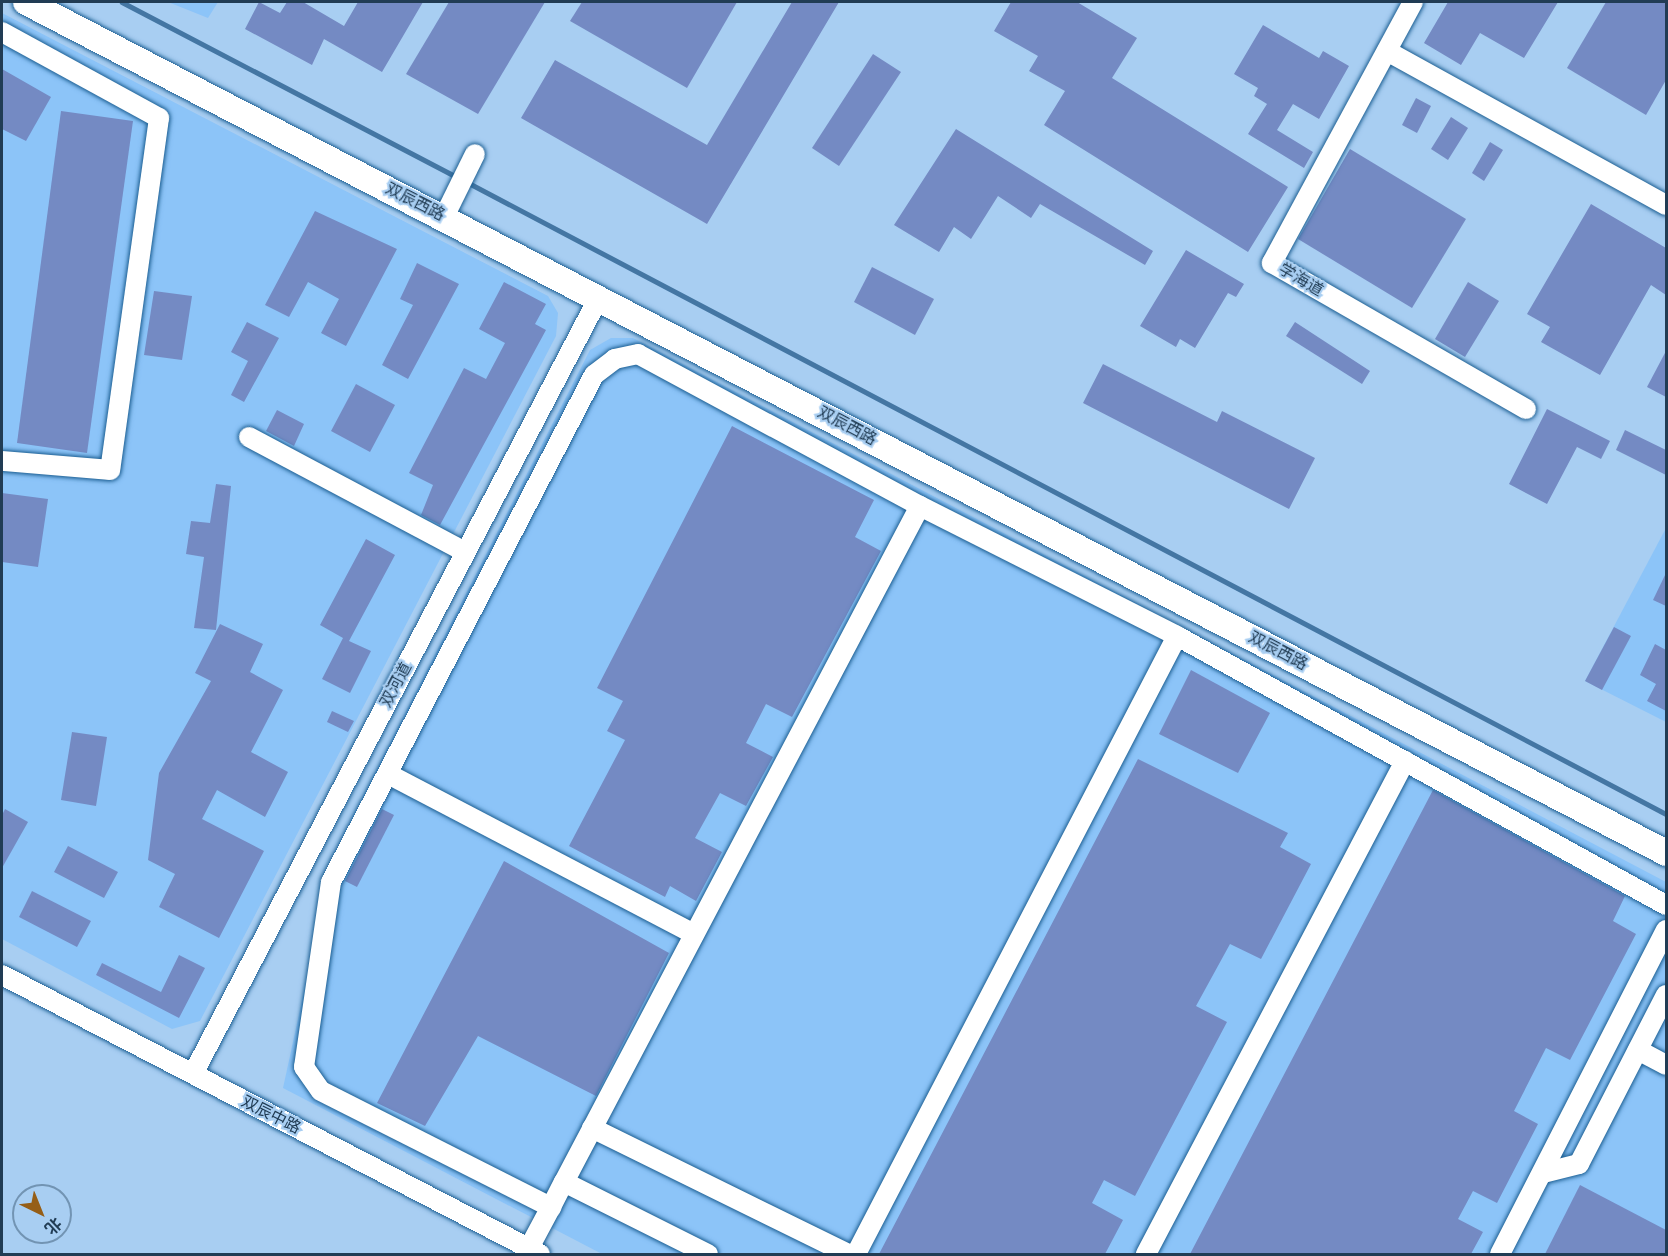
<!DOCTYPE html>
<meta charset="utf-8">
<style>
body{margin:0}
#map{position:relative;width:1668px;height:1256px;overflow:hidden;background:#a8cef2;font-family:"Fira Sans","Noto Sans SC",sans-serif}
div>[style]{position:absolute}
.built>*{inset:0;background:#8cc4f8}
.stream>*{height:4.5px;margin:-2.25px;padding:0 2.25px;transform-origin:2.25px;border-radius:2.25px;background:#4476a3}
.building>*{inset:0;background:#748ac3}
.roads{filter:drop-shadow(0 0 2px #1b5e92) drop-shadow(0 0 2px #1b5e92)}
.minor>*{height:20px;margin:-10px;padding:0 10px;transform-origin:10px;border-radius:10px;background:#fff}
.major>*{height:26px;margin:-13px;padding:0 13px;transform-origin:13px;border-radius:13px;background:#fff}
span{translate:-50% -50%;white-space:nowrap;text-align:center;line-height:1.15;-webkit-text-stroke:4.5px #a8cef2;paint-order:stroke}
.street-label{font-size:16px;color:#213c54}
.frame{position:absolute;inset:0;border:3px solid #213c54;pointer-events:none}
.north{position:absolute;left:12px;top:1184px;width:60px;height:60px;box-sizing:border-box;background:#a8cef2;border:2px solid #7294b3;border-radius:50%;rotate:137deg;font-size:16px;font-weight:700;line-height:24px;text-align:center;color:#213c54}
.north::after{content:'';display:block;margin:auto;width:21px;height:27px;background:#955e17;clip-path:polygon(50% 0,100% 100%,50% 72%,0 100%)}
</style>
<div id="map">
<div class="built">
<div style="clip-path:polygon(168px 2px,218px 2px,208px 18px)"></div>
<div style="clip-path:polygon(2px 13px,548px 296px,558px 313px,556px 336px,200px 1021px,172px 1029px,2px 939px)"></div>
<div style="clip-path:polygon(611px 338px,633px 338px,1666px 882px,1666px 1254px,602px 1254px,283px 1088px,334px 853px,590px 350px)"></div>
<div style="clip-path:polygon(1666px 528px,1666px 722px,1585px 681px)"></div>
</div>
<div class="stream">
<div style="left:122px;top:2px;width:378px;rotate:27.6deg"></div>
<div style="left:467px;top:182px;width:1355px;rotate:27.79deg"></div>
</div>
<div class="building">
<div style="clip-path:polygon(259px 2px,280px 13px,287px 2px,303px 2px,344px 26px,358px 2px,423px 2px,382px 72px,324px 39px,312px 65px,245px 29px)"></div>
<div style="clip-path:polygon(449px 2px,545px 2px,478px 114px,406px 74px)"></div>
<div style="clip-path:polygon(582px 2px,737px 2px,687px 88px,570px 21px)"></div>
<div style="clip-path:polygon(792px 2px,839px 2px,707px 224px,521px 118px,555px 60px,707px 145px)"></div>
<div style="clip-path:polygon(1011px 2px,1077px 2px,1137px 38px,1112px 78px,1288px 187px,1248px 252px,1044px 125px,1065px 91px,1029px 71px,1038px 56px,994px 31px)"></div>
<div style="clip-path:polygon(1448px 2px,1558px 2px,1524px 58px,1480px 33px,1461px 65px,1424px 43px)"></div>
<div style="clip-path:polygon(1606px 2px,1666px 2px,1666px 80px,1646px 115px,1567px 68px)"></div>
<div style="clip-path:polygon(1263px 25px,1319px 58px,1323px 51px,1349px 66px,1319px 119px,1293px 104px,1277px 130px,1313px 152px,1304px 168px,1248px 134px,1267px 104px,1254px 96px,1258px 88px,1234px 74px)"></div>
<div style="clip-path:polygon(873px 54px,901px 72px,839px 166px,812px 148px)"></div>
<div style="clip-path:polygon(2px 69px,51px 97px,26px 141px,2px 129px)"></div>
<div style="clip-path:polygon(1416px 98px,1431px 106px,1417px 133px,1402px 125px)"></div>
<div style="clip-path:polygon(61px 111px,133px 121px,87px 453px,17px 443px)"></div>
<div style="clip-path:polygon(1451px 117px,1468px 128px,1448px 160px,1431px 149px)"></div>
<div style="clip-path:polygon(956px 129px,1153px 251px,1145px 265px,1040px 204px,1031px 218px,998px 196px,971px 239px,954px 227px,939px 252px,894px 225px)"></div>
<div style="clip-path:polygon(1490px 142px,1503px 150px,1484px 181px,1472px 173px)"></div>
<div style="clip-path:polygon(1350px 149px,1466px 219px,1412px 308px,1298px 239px)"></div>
<div style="clip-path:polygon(1591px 204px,1666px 248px,1666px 295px,1651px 285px,1600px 375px,1541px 342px,1550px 327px,1527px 314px)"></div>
<div style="clip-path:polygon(315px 211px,397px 249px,346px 346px,321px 333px,339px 299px,308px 282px,289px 317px,265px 305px)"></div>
<div style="clip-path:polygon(1186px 250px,1244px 284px,1236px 297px,1228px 293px,1195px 348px,1180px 339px,1176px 347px,1140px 326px)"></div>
<div style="clip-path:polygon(417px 263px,459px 284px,408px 379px,382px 365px,413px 305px,400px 299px)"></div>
<div style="clip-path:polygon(872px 267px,934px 299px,915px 335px,854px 302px)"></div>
<div style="clip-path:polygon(504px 282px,546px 304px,535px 324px,546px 330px,440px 525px,421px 515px,433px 485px,409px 473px,464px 368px,486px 379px,505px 343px,479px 329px)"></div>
<div style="clip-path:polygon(1468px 282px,1499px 301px,1465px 357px,1435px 339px)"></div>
<div style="clip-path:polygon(154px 291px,192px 296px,182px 360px,144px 355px)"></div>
<div style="clip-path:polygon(247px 322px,279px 338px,244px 402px,231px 395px,248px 361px,231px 352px)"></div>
<div style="clip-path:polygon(1295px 322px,1370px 371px,1362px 384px,1286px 336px)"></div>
<div style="clip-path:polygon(1666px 351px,1666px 397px,1647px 387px)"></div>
<div style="clip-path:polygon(1103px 364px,1217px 422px,1222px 411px,1315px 458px,1289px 509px,1083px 403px)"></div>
<div style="clip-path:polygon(356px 384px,395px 405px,370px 452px,331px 431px)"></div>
<div style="clip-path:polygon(1547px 409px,1610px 441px,1601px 459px,1577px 447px,1547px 504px,1509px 484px)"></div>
<div style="clip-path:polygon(277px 410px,304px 424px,294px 446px,266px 431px)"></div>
<div style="clip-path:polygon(732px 426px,874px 500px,855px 537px,881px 551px,792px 717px,766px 704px,746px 743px,773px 757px,746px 806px,720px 793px,695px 838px,722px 852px,696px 901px,670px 886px,665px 897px,569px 846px,625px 740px,607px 731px,623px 701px,597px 688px)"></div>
<div style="clip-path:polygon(1625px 430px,1666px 450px,1666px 475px,1616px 450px)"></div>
<div style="clip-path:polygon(216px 484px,231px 486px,216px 630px,194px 628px,204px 557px,186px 554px,191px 521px,210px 523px)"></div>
<div style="clip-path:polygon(2px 493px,48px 499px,38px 567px,2px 562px)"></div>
<div style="clip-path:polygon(366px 539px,395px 555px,349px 641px,371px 651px,350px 693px,322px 679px,343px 638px,320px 625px)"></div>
<div style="clip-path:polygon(1666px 573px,1666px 606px,1653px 600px)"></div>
<div style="clip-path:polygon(220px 624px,263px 644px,250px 672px,283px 690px,251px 752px,288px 772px,265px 817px,217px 790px,202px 819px,264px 851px,219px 938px,159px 907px,175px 874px,148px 860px,159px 773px,211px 681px,195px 673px)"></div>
<div style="clip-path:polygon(1614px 627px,1631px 636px,1602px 690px,1585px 681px)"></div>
<div style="clip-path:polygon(1655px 644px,1666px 650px,1666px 711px,1647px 701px,1656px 684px,1640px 675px)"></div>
<div style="clip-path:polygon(1191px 670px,1270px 713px,1238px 773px,1159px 734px)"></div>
<div style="clip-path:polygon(332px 711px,354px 721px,348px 732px,327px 722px)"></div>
<div style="clip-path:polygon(72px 732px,107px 737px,96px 806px,61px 800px)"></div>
<div style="clip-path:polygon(1138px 759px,1288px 833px,1280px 847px,1311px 864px,1261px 959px,1230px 944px,1196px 1006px,1227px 1022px,1135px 1196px,1104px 1180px,1092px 1203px,1123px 1220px,1105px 1254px,879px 1254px)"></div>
<div style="clip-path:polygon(1433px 790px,1625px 896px,1613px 921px,1636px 934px,1570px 1060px,1546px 1048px,1514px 1111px,1538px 1124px,1497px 1203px,1473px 1191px,1458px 1219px,1483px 1232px,1471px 1254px,1190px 1254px)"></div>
<div style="clip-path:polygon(5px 809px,28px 822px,2px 868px,2px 815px)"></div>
<div style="clip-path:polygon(382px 809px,394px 815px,357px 887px,345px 881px)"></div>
<div style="clip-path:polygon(68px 846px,118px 872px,104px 898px,54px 872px)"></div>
<div style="clip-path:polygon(504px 861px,669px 953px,596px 1096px,478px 1036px,425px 1126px,377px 1103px)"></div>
<div style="clip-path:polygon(32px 891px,91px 921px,77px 947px,19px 917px)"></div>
<div style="clip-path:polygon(179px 955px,205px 968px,179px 1018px,96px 975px,102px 963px,161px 992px)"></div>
<div style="clip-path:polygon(1580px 1185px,1666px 1230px,1666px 1254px,1545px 1254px)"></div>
</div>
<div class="roads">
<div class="minor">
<div style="left:1413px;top:2px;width:297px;rotate:118.4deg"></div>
<div style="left:1272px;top:263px;width:293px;rotate:29.9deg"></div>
<div style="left:2px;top:32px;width:179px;rotate:28.7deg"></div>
<div style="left:159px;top:118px;width:355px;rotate:97.9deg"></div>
<div style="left:110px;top:470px;width:108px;rotate:-175.2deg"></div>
<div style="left:1387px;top:51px;width:319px;rotate:28.9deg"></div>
<div style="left:444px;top:217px;width:70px;rotate:-63.8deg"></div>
<div style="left:249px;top:437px;width:245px;rotate:28deg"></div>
<div style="left:920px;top:506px;width:288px;rotate:26.8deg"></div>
<div style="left:1177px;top:636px;width:558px;rotate:28.82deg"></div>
<div style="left:390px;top:775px;width:343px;rotate:27.6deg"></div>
<div style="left:2px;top:975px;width:606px;rotate:27.41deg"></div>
<div style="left:1638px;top:1050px;width:32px;rotate:28deg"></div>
<div style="left:193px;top:1074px;width:877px;rotate:-62.41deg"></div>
<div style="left:592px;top:1128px;width:285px;rotate:26.2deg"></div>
<div style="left:1543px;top:1173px;width:37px;rotate:-14deg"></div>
<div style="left:1579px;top:1164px;width:190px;rotate:-62.8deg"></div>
<div style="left:564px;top:1182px;width:161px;rotate:26.6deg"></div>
<div style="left:529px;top:1248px;width:47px;rotate:-61.8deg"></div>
<div style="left:551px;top:1207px;width:28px;rotate:-63deg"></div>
<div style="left:564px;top:1182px;width:764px;rotate:-62.23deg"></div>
<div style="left:920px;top:506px;width:320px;rotate:-151.7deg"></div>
<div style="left:638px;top:354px;width:24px;rotate:168deg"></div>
<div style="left:615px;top:359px;width:26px;rotate:143deg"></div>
<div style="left:594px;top:375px;width:571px;rotate:117.42deg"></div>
<div style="left:331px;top:882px;width:187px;rotate:98.3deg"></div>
<div style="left:304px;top:1067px;width:29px;rotate:55deg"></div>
<div style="left:321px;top:1091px;width:258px;rotate:26.8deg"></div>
<div style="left:856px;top:1254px;width:696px;rotate:-62.55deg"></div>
<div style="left:1146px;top:1254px;width:557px;rotate:-62.28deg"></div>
<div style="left:1500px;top:1254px;width:364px;rotate:-62.9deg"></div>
</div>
<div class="major">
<div style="left:26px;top:2px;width:1848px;rotate:27.42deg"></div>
</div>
</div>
<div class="street-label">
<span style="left:415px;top:202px;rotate:27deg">双辰西路</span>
<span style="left:1301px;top:280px;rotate:30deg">学海道</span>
<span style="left:847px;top:426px;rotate:28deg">双辰西路</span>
<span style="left:1278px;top:651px;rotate:28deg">双辰西路</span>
<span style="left:396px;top:685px;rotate:-62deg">双河道</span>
<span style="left:271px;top:1115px;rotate:27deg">双辰中路</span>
</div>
<div class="frame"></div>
<div class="north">北</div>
</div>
